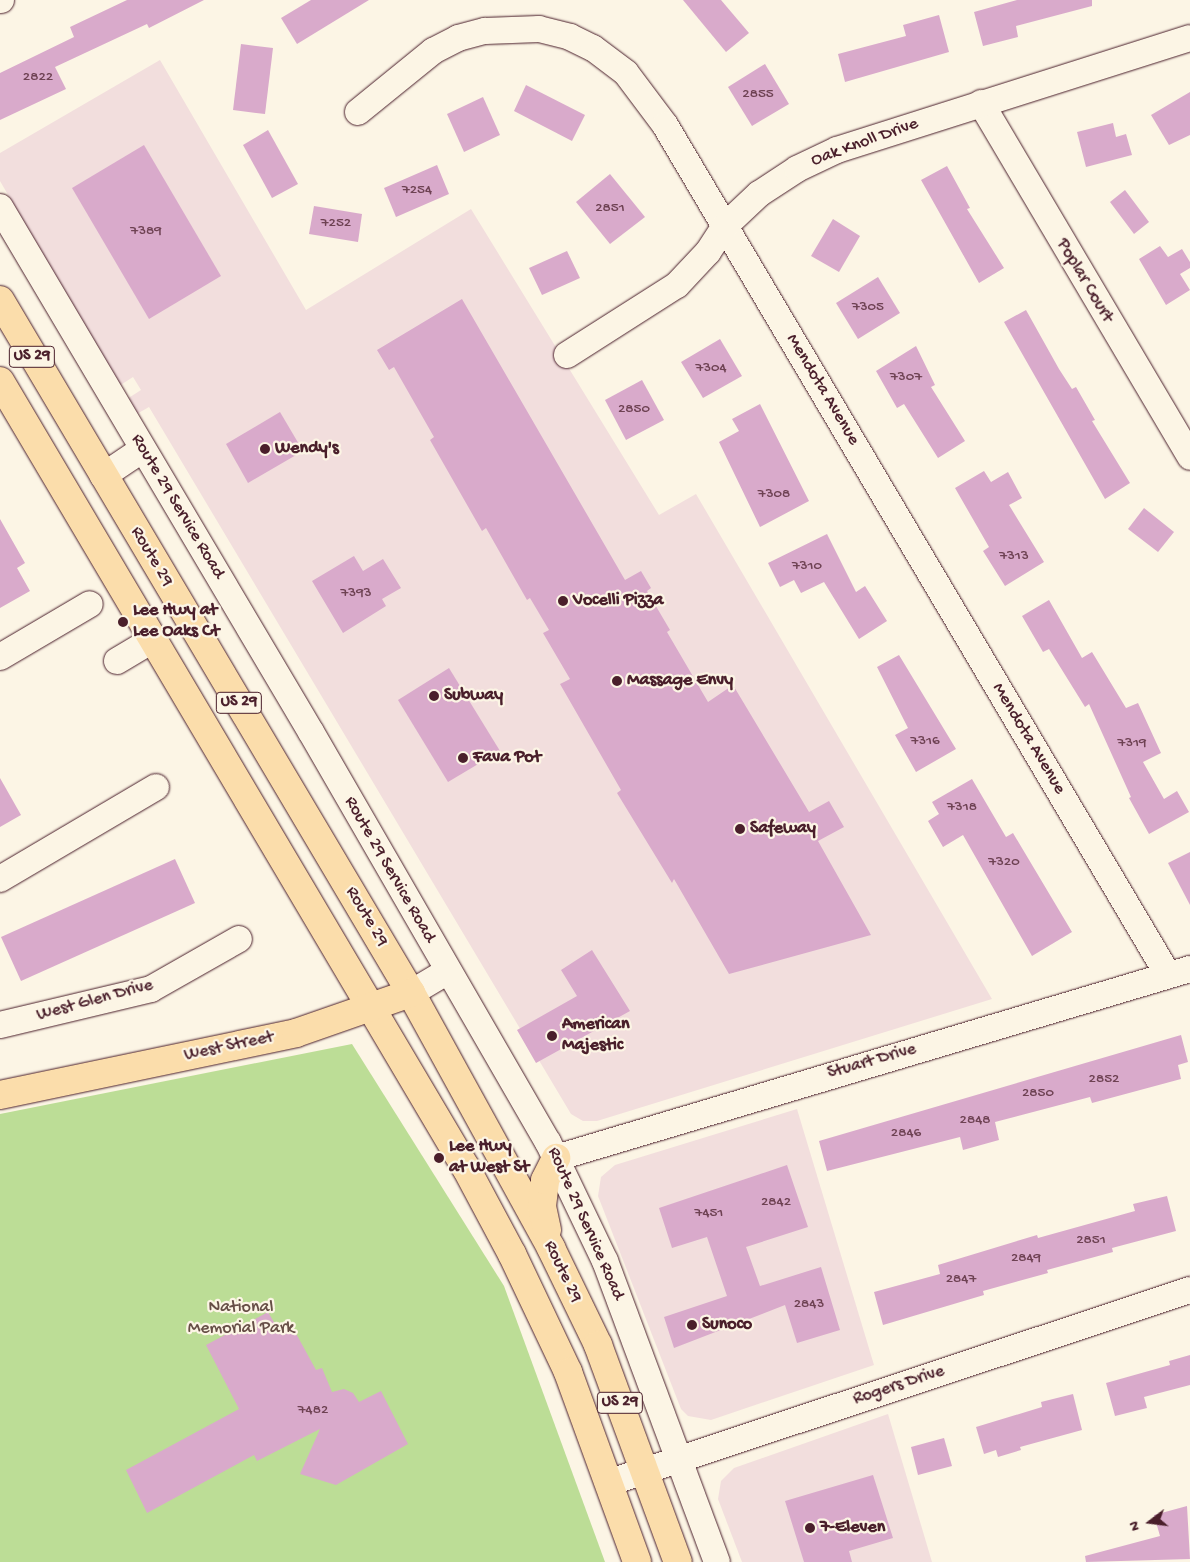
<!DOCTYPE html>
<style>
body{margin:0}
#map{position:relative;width:1190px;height:1562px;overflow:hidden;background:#fcf5e5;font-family:"Gochi Hand",sans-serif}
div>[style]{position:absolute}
.built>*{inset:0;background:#f2dedd}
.green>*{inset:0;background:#bcdd96}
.building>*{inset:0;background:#d9aacb}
.roads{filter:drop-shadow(0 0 1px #4a1f2b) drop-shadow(0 0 1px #4a1f2b)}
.minor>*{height:26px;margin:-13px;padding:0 13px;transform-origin:13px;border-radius:13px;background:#fcf5e5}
.major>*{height:28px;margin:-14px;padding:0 14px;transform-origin:14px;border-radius:14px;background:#fbddab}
.dots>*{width:14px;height:14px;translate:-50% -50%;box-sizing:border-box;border:2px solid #fcf5e5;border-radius:50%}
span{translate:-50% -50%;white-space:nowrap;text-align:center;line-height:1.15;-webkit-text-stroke:4.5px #fcf5e5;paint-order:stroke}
.number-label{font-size:15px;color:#6e4253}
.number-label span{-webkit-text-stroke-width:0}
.shield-label span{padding:1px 4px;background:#fcf5e5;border:1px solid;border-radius:4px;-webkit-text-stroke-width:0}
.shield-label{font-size:16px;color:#4a1f2b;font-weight:700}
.street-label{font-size:18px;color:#4a1f2b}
.poi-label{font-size:18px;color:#4a1f2b;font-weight:700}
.left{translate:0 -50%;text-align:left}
.park-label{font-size:18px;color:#664e46}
.north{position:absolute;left:1125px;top:1497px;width:50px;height:50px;-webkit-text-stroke:4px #fcf5e5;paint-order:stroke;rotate:255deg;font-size:14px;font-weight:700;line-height:20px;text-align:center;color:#4a1f2b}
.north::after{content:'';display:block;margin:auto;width:18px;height:22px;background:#4a1f2b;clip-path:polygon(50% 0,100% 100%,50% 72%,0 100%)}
</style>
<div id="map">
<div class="built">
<div style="clip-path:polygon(160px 60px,306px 310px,471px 209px,659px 515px,696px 494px,992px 999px,597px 1121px,583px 1121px,571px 1114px,149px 407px,135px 415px,127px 399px,141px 390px,133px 377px,119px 386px,0 181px,0 153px)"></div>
<div style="clip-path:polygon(797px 1109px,874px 1365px,711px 1420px,688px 1416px,681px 1409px,598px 1196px,601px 1177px,615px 1165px)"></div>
<div style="clip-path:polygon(888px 1414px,932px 1562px,742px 1562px,718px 1499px,721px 1481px,734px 1468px)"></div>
</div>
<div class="green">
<div style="clip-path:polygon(352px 1044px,504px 1286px,605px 1562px,0 1562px,0 1114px)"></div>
</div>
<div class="building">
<div style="clip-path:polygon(127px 0,204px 0,149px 28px,147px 24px,55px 67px,66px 89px,0 120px,0 73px,74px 37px,70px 27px)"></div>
<div style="clip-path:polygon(311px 0,369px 0,297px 44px,281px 18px)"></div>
<div style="clip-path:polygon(683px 0,721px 0,749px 33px,726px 52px)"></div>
<div style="clip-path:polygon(1017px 0,1092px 0,1092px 6px,1016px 26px,1018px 37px,983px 46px,974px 12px)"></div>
<div style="clip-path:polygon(939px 15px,949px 52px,845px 82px,838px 54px,906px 36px,903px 25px)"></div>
<div style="clip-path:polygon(241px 44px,273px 48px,265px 114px,233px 110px)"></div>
<div style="clip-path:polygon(765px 64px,789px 104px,752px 126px,728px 87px)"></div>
<div style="clip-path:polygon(526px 85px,585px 115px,572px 141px,514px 111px)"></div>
<div style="clip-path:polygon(1190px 92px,1190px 135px,1169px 145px,1151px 115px)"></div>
<div style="clip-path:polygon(483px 97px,500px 135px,464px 152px,447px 114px)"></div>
<div style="clip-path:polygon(1113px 123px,1116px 137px,1126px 134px,1132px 155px,1086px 167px,1077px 132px)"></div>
<div style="clip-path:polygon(268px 130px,298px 184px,272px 198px,243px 145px)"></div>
<div style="clip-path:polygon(144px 145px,221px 276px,149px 319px,72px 188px)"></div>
<div style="clip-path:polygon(437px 165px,449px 194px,396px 217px,384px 188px)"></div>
<div style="clip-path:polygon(947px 166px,970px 208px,967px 209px,1004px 268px,979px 283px,921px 180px)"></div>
<div style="clip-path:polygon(610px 174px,645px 217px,610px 244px,576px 202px)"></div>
<div style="clip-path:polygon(1125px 190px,1149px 222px,1134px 234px,1110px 202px)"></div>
<div style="clip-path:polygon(314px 206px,362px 214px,358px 242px,309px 234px)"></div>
<div style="clip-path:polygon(833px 219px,860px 236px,839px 272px,811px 256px)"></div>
<div style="clip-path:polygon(1160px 246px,1168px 257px,1182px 249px,1190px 262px,1190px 268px,1180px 274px,1190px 290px,1166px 305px,1139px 259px)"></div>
<div style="clip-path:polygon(567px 251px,580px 278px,542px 295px,529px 268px)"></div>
<div style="clip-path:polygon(878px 277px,900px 313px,858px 339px,836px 303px)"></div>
<div style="clip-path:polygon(462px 299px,625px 580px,641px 571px,651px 588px,647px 591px,670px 630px,667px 632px,708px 702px,733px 685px,809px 812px,829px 801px,844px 827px,818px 841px,871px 935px,729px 974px,674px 879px,672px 883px,617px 793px,621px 790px,560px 684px,570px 679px,543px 633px,549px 630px,530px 598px,527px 600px,486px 528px,482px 531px,430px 440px,434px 437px,394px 367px,389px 370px,377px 350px)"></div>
<div style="clip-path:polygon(1026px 310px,1059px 369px,1072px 389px,1076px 387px,1095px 420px,1092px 421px,1130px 483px,1105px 499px,1004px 322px)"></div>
<div style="clip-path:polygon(720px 339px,742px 376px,703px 398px,681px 362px)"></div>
<div style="clip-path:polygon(916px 346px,935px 385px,931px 387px,965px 441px,938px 458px,904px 404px,897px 408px,876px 371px)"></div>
<div style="clip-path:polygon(642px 380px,664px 420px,626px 440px,605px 400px)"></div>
<div style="clip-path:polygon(760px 404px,809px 501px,760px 527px,719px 442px,739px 431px,732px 419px)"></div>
<div style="clip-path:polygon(280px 412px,303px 451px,248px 483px,226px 444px)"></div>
<div style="clip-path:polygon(984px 471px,991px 482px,1008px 472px,1022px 498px,1009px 505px,1044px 562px,1005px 586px,983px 551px,989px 547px,955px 488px)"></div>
<div style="clip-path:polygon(1144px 508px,1174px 532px,1158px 552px,1128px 529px)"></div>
<div style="clip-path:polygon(0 519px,25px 563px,17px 568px,30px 591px,0 608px)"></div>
<div style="clip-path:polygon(827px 534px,856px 592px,865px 586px,887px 621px,859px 639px,824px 582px,801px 593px,794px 580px,780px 587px,768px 563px)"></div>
<div style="clip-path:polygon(354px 556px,363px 571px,383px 559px,401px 588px,382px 599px,386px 606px,343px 633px,312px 581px)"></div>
<div style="clip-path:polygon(1049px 600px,1082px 658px,1092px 652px,1126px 708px,1138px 703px,1161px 753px,1143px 762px,1164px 799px,1177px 791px,1189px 812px,1149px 834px,1129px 798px,1131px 797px,1089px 704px,1085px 707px,1049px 649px,1043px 652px,1022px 616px)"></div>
<div style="clip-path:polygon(899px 655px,956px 749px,916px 772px,895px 735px,908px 728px,877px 667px)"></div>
<div style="clip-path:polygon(449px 668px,500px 751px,448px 782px,398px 700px)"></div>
<div style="clip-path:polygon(0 778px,21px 815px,0 827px)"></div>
<div style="clip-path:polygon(972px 779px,1006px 837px,1013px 833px,1072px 932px,1032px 956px,963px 835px,943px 847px,928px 821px,939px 814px,932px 802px)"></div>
<div style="clip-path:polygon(1190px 852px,1190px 905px,1168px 863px)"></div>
<div style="clip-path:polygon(175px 859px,195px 903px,21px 981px,1px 937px)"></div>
<div style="clip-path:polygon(592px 950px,630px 1011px,536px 1063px,517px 1030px,577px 996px,561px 970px)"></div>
<div style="clip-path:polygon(1181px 1035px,1188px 1062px,1178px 1065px,1181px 1079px,1092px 1103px,1090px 1097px,995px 1122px,999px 1140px,963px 1150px,960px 1137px,827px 1171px,819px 1141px)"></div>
<div style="clip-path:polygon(787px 1165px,808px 1227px,746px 1247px,760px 1286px,821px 1267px,840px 1330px,797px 1343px,785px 1305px,674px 1348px,664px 1317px,727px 1296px,707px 1237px,672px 1248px,659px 1208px)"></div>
<div style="clip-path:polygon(1167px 1196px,1176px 1231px,1112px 1248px,1113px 1252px,1047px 1270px,1048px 1273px,983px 1291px,984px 1295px,883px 1325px,874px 1292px,940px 1274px,938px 1265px,1037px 1235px,1038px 1238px,1135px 1211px,1133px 1204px)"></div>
<div style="clip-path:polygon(268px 1312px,281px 1334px,293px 1328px,316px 1370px,322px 1368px,332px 1392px,344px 1389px,353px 1393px,359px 1402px,381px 1391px,408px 1444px,336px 1485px,300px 1474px,320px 1429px,257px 1461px,254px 1455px,147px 1513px,126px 1470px,239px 1409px,206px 1345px)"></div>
<div style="clip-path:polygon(1190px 1355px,1190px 1385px,1144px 1397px,1147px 1408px,1115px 1416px,1106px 1383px,1170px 1365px,1169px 1361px)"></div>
<div style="clip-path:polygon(1073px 1394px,1082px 1430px,1020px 1447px,1021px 1450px,998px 1457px,996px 1450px,984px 1454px,976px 1427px,1042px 1407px,1041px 1402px)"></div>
<div style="clip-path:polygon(944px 1438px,952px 1466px,918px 1475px,911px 1447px)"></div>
<div style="clip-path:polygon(873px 1475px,893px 1538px,849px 1551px,852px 1562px,804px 1562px,785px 1501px)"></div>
<div style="clip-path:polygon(1187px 1506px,1190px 1559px,1086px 1562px,1085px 1556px,1160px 1536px,1154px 1515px)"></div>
</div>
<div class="roads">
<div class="minor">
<div style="left:0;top:0;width:1px"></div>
<div style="left:981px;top:103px;width:411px;rotate:59.4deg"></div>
<div style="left:358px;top:112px;width:97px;rotate:-39.1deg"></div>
<div style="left:433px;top:51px;width:28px;rotate:-27deg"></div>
<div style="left:458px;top:38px;width:28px;rotate:-15deg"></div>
<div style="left:485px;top:31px;width:54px;rotate:-2.1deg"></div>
<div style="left:539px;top:29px;width:32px;rotate:14deg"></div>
<div style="left:570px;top:37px;width:25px;rotate:26deg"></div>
<div style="left:593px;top:48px;width:41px;rotate:37.1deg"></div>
<div style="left:626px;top:73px;width:65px;rotate:53.1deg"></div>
<div style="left:665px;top:125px;width:988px;rotate:59.38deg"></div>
<div style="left:0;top:207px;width:610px;rotate:59.36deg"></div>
<div style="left:311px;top:732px;width:474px;rotate:60deg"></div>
<div style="left:548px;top:1142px;width:132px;rotate:64.4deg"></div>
<div style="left:605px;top:1261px;width:321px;rotate:69.6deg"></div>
<div style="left:567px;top:355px;width:130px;rotate:-32.5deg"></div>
<div style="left:677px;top:285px;width:45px;rotate:-46.8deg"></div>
<div style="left:708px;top:252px;width:31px;rotate:-57deg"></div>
<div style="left:725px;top:226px;width:47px;rotate:-43.3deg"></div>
<div style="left:759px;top:194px;width:45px;rotate:-33.3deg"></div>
<div style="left:797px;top:169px;width:44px;rotate:-25.4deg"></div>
<div style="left:837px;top:150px;width:370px;rotate:-17.6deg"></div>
<div style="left:103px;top:476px;width:48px;rotate:-34deg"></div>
<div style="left:0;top:657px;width:104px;rotate:-30.5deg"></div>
<div style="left:117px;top:661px;width:43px;rotate:-30.7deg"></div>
<div style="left:0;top:879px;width:181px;rotate:-30.5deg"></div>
<div style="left:411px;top:993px;width:43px;rotate:-30.7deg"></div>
<div style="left:0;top:1025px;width:155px;rotate:-13.4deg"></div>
<div style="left:151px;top:989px;width:101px;rotate:-29.6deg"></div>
<div style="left:556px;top:1158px;width:662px;rotate:-16.6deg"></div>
<div style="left:608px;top:1483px;width:613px;rotate:-18.35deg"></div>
</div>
<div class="major">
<div style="left:0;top:300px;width:806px;rotate:59.33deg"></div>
<div style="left:411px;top:993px;width:291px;rotate:61.2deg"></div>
<div style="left:551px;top:1248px;width:108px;rotate:64.1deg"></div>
<div style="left:598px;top:1345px;width:231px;rotate:69.8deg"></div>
<div style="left:0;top:381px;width:915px;rotate:59.37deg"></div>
<div style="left:466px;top:1168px;width:98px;rotate:61.9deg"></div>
<div style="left:512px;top:1254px;width:131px;rotate:64.6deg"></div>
<div style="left:568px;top:1372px;width:202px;rotate:70deg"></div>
<div style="left:0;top:1095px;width:302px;rotate:-11.8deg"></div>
<div style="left:296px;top:1033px;width:122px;rotate:-19.2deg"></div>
<div style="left:547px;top:1230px;width:25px;rotate:-102deg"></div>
<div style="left:542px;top:1206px;width:26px;rotate:-83deg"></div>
<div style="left:545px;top:1180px;width:25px;rotate:-63deg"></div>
</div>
</div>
<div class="dots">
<div style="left:265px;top:449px;background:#4a1f2b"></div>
<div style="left:563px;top:601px;background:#4a1f2b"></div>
<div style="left:123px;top:622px;background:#4a1f2b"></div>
<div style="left:617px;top:681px;background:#4a1f2b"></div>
<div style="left:434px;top:696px;background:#4a1f2b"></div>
<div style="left:463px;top:758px;background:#4a1f2b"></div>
<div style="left:740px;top:829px;background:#4a1f2b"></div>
<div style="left:552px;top:1036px;background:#4a1f2b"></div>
<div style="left:439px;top:1158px;background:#4a1f2b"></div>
<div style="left:692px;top:1325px;background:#4a1f2b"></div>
<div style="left:810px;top:1528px;background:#4a1f2b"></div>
</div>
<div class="number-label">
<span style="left:38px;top:78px">2822</span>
<span style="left:758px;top:95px">2855</span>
<span style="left:417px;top:191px">7254</span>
<span style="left:610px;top:209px">2851</span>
<span style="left:336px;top:224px">7252</span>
<span style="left:146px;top:232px">7389</span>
<span style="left:868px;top:308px">7305</span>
<span style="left:711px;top:369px">7304</span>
<span style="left:906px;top:378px">7307</span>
<span style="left:634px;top:410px">2850</span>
<span style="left:774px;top:495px">7308</span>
<span style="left:1014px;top:557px">7313</span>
<span style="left:807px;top:567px">7310</span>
<span style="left:356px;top:594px">7393</span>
<span style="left:925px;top:742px">7316</span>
<span style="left:1132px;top:744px">7319</span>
<span style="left:962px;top:808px">7318</span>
<span style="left:1004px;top:863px">7320</span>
<span style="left:1104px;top:1080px">2852</span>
<span style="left:1038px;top:1094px">2850</span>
<span style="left:975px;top:1121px">2848</span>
<span style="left:906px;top:1134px">2846</span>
<span style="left:776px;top:1203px">2842</span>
<span style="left:709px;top:1214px">7451</span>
<span style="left:1091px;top:1241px">2851</span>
<span style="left:1026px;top:1259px">2849</span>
<span style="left:961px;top:1280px">2847</span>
<span style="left:809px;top:1305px">2843</span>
<span style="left:313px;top:1411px">7482</span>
</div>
<div class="shield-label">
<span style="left:32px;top:357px">US 29</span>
<span style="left:239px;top:703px">US 29</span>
<span style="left:620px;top:1403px">US 29</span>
</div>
<div class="street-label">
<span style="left:865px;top:143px;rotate:-20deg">Oak Knoll Drive</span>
<span style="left:1084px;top:281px;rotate:59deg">Poplar Court</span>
<span style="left:822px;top:390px;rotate:59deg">Mendota Avenue</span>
<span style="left:177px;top:507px;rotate:59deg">Route 29 Service Road</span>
<span style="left:151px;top:557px;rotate:59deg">Route 29</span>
<span style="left:1028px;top:739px;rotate:59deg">Mendota Avenue</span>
<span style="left:389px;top:870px;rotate:60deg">Route 29 Service Road</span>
<span style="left:366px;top:917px;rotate:59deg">Route 29</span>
<span style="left:95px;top:1001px;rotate:-15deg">West Glen Drive</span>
<span style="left:229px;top:1047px;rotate:-12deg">West Street</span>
<span style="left:872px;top:1062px;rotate:-16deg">Stuart Drive</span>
<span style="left:585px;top:1224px;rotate:66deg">Route 29 Service Road</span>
<span style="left:562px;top:1272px;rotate:64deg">Route 29</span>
<span style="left:899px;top:1386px;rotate:-18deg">Rogers Drive</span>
</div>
<div class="poi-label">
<span class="left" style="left:275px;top:449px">Wendy's</span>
<span class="left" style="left:573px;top:601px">Vocelli Pizza</span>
<span class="left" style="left:133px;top:622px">Lee Hwy at<br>Lee Oaks Ct</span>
<span class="left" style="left:627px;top:681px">Massage Envy</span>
<span class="left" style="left:444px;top:696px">Subway</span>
<span class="left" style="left:473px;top:758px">Fava Pot</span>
<span class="left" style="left:750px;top:829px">Safeway</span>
<span class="left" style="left:562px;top:1036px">American<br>Majestic</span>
<span class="left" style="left:449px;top:1158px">Lee Hwy<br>at West St</span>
<span class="left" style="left:702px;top:1325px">Sunoco</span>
<span class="left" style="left:820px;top:1528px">7-Eleven</span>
</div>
<div class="park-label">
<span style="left:241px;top:1319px">National<br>Memorial Park</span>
</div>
<div class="north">N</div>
</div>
